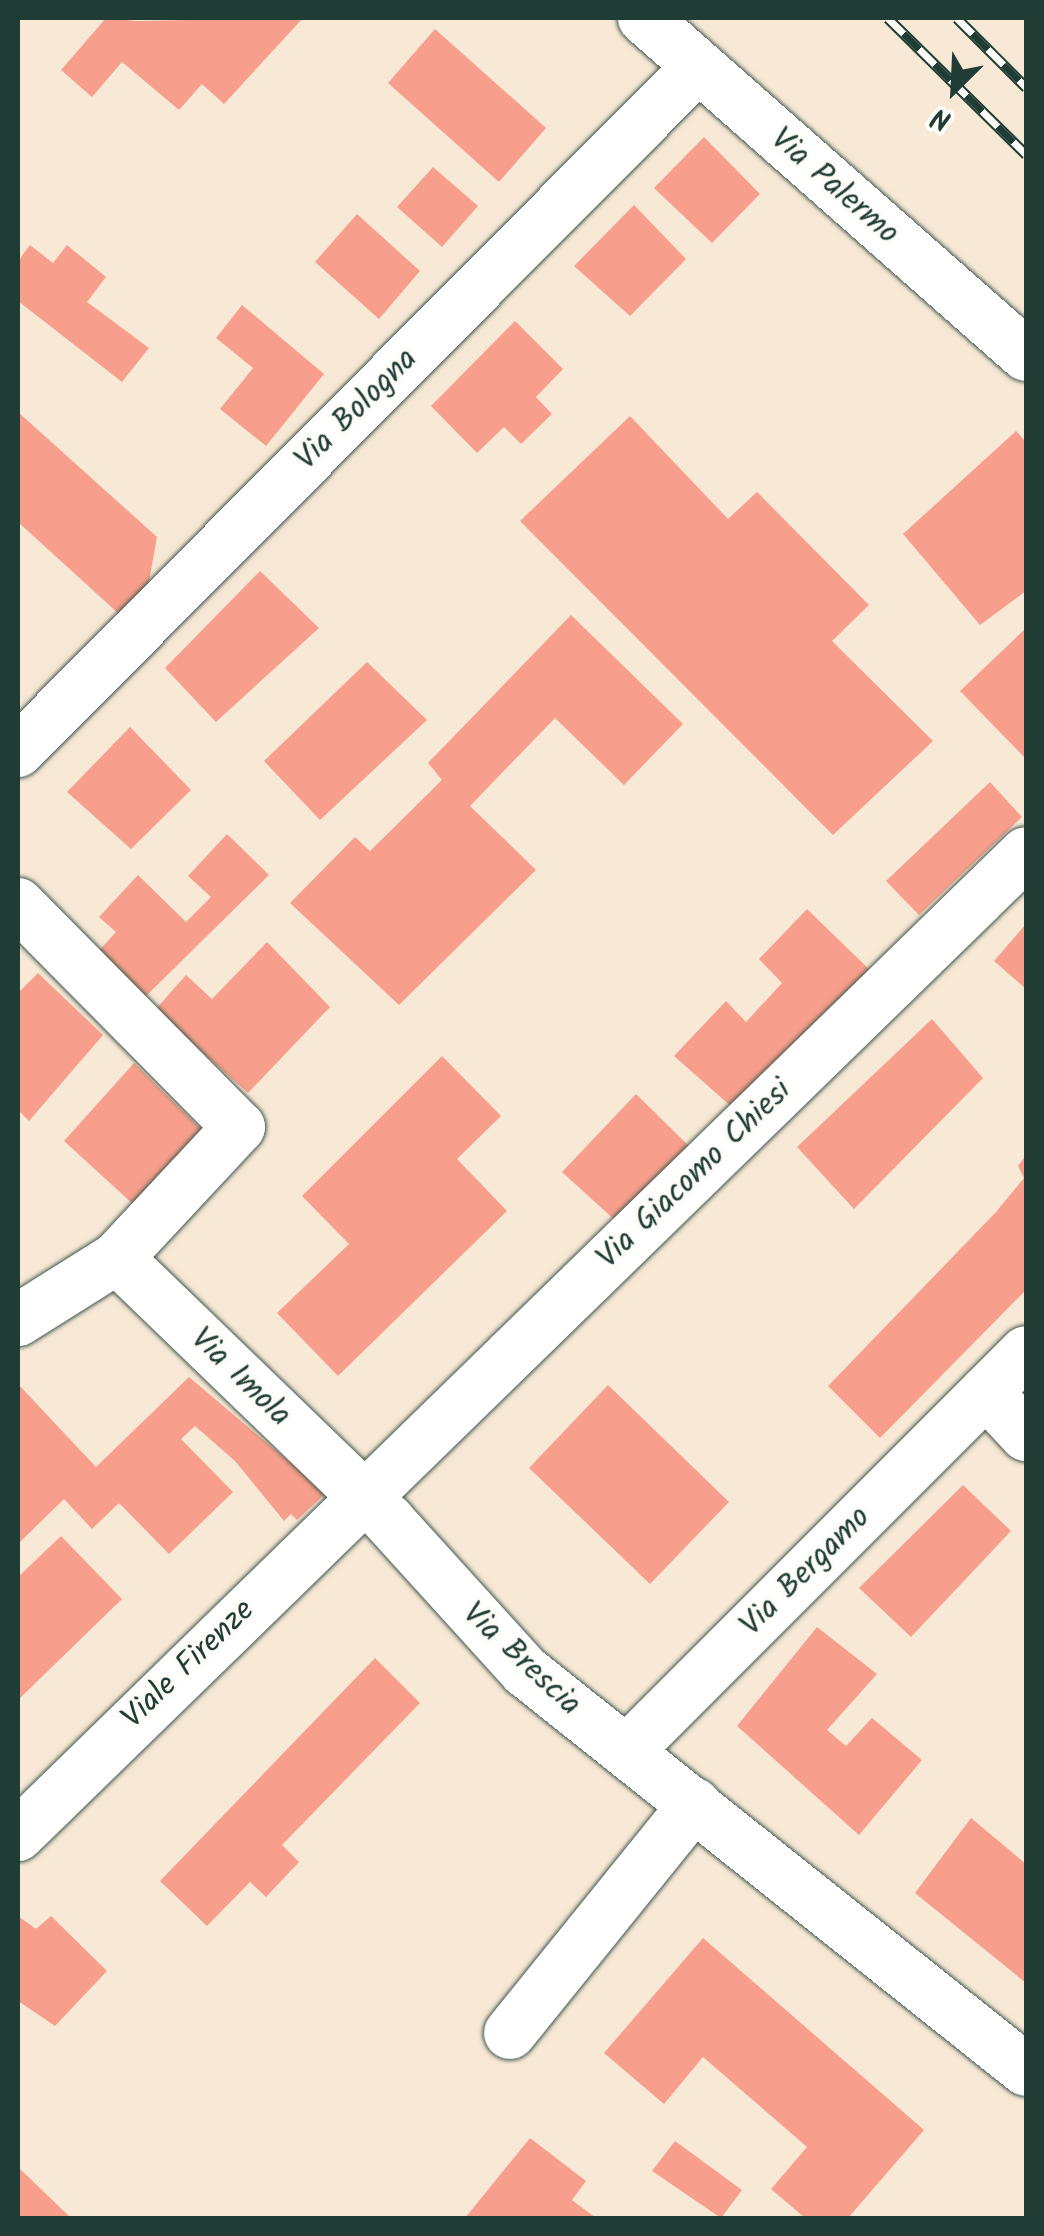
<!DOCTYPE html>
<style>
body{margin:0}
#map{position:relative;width:1044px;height:2236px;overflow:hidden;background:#f8e9d7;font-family:Kalam,sans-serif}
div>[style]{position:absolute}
.building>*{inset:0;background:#f79f8c}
.roads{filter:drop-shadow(0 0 2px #40574c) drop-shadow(0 0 2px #40574c)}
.street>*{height:52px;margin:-26px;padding:0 26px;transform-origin:26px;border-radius:26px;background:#fff}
.rail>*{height:11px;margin-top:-5.5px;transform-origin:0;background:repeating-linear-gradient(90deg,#fdfcf7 0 22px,#1f3d34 0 44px);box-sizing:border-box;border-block:2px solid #1f3d34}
span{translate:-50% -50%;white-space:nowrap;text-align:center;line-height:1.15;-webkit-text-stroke:8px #fdfcf7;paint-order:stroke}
.street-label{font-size:32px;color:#1f3d34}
.frame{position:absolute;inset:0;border:20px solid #1f3d34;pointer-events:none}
.north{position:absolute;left:904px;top:40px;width:100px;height:100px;-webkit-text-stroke:8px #fdfcf7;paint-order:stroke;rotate:204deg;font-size:28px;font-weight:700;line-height:40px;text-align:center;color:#1f3d34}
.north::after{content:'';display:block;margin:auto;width:35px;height:45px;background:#1f3d34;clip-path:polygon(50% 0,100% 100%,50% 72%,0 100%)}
</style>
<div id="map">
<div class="building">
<div style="clip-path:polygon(106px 18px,136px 21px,303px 18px,224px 104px,202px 84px,179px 110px,122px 62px,92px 97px,61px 70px)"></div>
<div style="clip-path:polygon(435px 29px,546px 128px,499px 182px,388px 83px)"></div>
<div style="clip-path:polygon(704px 137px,760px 194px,712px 243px,654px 188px)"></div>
<div style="clip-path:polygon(433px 167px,478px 206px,442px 247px,397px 207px)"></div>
<div style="clip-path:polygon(634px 205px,686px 259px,630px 316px,574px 266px)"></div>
<div style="clip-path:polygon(357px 214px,420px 271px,379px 319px,315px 262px)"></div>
<div style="clip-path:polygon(30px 245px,53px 263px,67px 245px,106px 277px,87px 302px,149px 348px,122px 382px,18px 301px,18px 261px)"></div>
<div style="clip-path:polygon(242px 305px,324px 374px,266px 446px,220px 409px,253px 368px,216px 338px)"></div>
<div style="clip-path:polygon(515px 321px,563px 369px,536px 397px,552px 414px,521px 444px,504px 427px,477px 453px,431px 406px)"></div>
<div style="clip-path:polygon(18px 412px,157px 537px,149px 582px,119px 614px,18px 522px)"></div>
<div style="clip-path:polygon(630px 416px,728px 519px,757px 492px,869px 605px,832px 641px,933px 741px,833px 835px,520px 521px)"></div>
<div style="clip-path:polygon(1016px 431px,1026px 442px,1026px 591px,980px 625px,903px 534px)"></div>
<div style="clip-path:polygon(260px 571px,319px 628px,216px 722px,165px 668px)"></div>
<div style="clip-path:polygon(571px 615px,683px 724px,624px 785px,555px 718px,470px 806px,536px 870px,399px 1005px,290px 903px,355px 837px,370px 851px,442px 780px,428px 763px)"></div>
<div style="clip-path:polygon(1026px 628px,1026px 759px,960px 691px)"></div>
<div style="clip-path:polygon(367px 662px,427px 720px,320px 820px,264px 761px)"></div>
<div style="clip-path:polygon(130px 727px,191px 790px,131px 849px,67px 792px)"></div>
<div style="clip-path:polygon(990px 782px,1022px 817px,919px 915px,886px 881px)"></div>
<div style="clip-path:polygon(227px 834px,269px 875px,143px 999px,94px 956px,116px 932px,99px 917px,138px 875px,186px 922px,211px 897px,188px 876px)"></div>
<div style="clip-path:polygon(807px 909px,873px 973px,733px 1108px,674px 1056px,726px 1001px,746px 1022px,782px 983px,759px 959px)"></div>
<div style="clip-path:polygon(1026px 924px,1026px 989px,994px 961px)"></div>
<div style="clip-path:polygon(267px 942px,330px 1007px,248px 1093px,155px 1010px,186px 975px,212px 999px)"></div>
<div style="clip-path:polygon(38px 973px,103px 1035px,29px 1121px,18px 1110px,18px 993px)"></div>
<div style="clip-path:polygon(932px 1019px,983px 1078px,854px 1209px,797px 1147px)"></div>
<div style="clip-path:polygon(442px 1056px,501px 1116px,457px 1159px,507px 1211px,338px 1376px,277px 1313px,349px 1244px,302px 1196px)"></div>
<div style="clip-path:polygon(134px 1063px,204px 1132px,134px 1205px,64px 1141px)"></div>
<div style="clip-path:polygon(636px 1094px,692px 1149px,617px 1222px,562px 1172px)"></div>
<div style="clip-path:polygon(1026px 1155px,1026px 1290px,880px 1438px,828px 1386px,996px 1212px,1024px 1178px,1018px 1166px)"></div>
<div style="clip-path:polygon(189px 1377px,326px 1493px,297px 1520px,291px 1514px,284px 1521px,235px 1461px,195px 1426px,181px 1439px,233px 1492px,169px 1554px,119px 1503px,92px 1529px,64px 1499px,18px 1544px,18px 1384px,96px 1467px)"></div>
<div style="clip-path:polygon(608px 1385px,729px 1502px,650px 1584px,529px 1468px)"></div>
<div style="clip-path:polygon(963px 1485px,1011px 1531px,911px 1637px,859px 1588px)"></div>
<div style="clip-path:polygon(61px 1536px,122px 1599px,18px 1700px,18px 1577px)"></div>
<div style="clip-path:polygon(817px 1627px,877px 1674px,827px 1730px,846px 1746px,872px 1718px,922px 1760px,859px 1835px,737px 1726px)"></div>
<div style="clip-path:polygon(375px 1658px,420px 1703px,282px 1845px,299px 1862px,266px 1897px,250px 1882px,207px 1926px,160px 1881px)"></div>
<div style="clip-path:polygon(971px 1818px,1026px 1864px,1026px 1983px,915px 1893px)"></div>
<div style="clip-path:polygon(18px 1916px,36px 1929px,51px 1916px,107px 1971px,55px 2026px,18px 2001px)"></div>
<div style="clip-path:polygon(703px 1938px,924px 2130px,848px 2218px,805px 2218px,771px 2189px,807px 2147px,703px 2057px,664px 2104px,604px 2053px)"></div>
<div style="clip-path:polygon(530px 2138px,586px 2181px,572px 2200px,596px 2218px,465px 2218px)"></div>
<div style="clip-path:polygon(675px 2141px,742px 2190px,721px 2218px,652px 2171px)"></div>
<div style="clip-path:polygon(18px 2167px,71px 2218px,18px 2218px)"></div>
</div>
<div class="roads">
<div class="street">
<div style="left:644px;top:18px;width:509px;rotate:41.42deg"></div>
<div style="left:18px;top:751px;width:963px;rotate:-45.17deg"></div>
<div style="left:18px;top:904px;width:314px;rotate:45.3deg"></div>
<div style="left:239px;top:1127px;width:179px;rotate:133deg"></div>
<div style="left:117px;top:1258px;width:117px;rotate:147.9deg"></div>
<div style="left:117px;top:1258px;width:378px;rotate:44deg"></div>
<div style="left:389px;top:1521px;width:202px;rotate:47.8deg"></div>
<div style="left:525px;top:1671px;width:640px;rotate:38.53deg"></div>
<div style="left:986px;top:1392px;width:59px;rotate:47.1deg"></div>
<div style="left:627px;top:1751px;width:564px;rotate:-45deg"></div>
<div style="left:18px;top:1835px;width:1407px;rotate:-44.25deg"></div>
<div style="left:510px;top:2033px;width:294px;rotate:-51.1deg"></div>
</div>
</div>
<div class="rail">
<div style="left:888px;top:18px;width:194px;rotate:44.6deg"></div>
<div style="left:957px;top:18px;width:98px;rotate:45deg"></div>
</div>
<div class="street-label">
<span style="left:834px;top:187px;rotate:41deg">Via Palermo</span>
<span style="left:357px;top:410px;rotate:-45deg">Via Bologna</span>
<span style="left:695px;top:1175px;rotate:-44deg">Via Giacomo Chiesi</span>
<span style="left:240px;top:1378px;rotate:44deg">Via Imola</span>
<span style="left:806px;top:1572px;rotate:-45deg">Via Bergamo</span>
<span style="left:521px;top:1660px;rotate:43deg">Via Brescia</span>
<span style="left:189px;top:1665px;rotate:-44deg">Viale Firenze</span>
</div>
<div class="frame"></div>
<div class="north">N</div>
</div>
